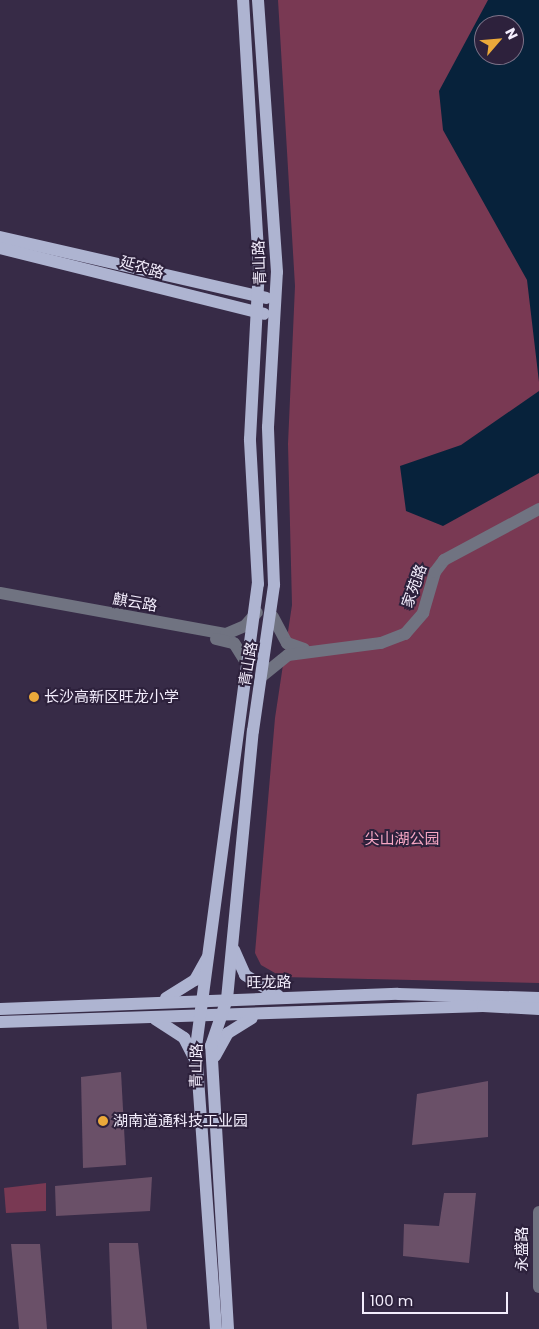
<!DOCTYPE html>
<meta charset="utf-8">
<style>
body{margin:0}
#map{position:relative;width:539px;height:1329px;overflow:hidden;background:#372b47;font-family:Poppins,"Noto Sans SC",sans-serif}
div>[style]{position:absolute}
.green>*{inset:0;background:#793953}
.water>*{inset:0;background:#07223b}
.building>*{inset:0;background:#6a5068}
.minor>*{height:12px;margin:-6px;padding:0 6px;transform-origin:6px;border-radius:6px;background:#707381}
.major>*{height:12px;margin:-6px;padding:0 6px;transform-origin:6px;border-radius:6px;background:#aeb4d1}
.dots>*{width:14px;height:14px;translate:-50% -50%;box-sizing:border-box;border:2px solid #2d213c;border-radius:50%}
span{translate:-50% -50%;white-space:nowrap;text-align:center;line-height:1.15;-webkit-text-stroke:4px #2d213c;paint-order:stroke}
.street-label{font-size:15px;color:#f4eefd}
.poi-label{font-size:15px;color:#f4eefd}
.left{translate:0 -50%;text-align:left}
.park-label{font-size:15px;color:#f7a7c4}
.north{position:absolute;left:474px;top:15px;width:50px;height:50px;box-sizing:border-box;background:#2d213c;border:1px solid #7d7389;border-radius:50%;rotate:63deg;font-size:14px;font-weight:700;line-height:20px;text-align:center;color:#f4eefd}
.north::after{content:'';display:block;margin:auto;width:18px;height:22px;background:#eba93a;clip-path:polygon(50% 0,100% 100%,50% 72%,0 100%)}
.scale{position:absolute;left:362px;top:1292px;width:146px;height:22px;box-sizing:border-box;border:2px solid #f4eefd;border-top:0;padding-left:6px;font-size:15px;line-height:18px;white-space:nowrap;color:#f4eefd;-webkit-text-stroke:4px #2d213c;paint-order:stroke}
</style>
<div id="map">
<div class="green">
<div style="clip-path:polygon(evenodd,278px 0,539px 0,539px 983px,282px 977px,261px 965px,255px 953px,275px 718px,292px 605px,288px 444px,295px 286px,278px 0,484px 25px,514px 25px,514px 55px,484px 55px,484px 25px)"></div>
<div style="clip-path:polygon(46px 1183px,46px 1211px,6px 1213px,4px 1188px)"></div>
</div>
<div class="water">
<div style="clip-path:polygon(evenodd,488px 0,539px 0,539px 382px,527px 280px,443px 130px,439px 91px,488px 0,484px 25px,514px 25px,514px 55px,484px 55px,484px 25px)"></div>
<div style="clip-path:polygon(539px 391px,539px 473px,443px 526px,406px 511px,400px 466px,461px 445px)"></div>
</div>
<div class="building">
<div style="clip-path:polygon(121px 1072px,126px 1165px,83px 1168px,81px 1077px)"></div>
<div style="clip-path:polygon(488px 1081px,488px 1137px,412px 1145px,417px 1094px)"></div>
<div style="clip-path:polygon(152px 1177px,150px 1211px,56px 1216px,55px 1186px)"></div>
<div style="clip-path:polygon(444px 1193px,476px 1193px,469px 1263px,403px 1256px,404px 1224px,439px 1226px)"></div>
<div style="clip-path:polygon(109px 1243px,138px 1243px,147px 1329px,112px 1329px)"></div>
<div style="clip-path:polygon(11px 1244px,40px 1244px,47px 1329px,19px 1329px)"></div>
</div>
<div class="minor">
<div style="left:0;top:593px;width:230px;rotate:10.3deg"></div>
<div style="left:226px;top:634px;width:21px;rotate:-23deg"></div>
<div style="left:245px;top:626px;width:18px;rotate:-49deg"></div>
<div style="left:273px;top:617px;width:30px;rotate:62deg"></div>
<div style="left:287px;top:643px;width:18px;rotate:19deg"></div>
<div style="left:216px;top:639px;width:18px;rotate:13deg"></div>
<div style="left:234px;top:643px;width:25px;rotate:58deg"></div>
<div style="left:262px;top:676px;width:33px;rotate:-39deg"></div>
<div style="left:288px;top:655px;width:94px;rotate:-7.4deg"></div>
<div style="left:381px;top:643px;width:26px;rotate:-21deg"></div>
<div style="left:405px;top:634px;width:28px;rotate:-49deg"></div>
<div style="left:423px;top:613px;width:43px;rotate:-73.7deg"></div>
<div style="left:435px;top:572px;width:15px;rotate:-53deg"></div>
<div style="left:444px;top:560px;width:108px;rotate:-28.2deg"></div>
<div style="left:539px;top:1212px;width:75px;rotate:90deg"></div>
</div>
<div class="major">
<div style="left:0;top:237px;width:273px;rotate:12.9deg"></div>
<div style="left:0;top:248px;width:272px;rotate:14deg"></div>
<div style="left:234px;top:950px;width:27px;rotate:66deg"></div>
<div style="left:245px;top:975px;width:39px;rotate:32deg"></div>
<div style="left:166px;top:998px;width:34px;rotate:-32deg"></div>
<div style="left:195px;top:980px;width:25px;rotate:-61deg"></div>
<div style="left:0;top:1009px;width:398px;rotate:-2.2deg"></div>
<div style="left:398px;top:994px;width:141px;rotate:1.6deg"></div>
<div style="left:155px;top:1019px;width:35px;rotate:33deg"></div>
<div style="left:184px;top:1038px;width:22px;rotate:63deg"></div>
<div style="left:0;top:1022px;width:483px;rotate:-1.9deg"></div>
<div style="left:483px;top:1006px;width:56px;rotate:3.1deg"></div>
<div style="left:215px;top:1056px;width:26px;rotate:-61deg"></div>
<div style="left:228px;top:1033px;width:28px;rotate:-32deg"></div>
<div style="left:216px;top:1329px;width:283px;rotate:-94.1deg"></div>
<div style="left:196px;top:1047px;width:467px;rotate:-82.4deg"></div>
<div style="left:258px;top:584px;width:145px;rotate:-93.2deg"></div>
<div style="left:250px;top:439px;width:171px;rotate:-87deg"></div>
<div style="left:259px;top:268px;width:268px;rotate:-93.4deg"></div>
<div style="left:228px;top:1329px;width:284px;rotate:-93.4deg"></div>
<div style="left:211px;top:1046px;width:50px;rotate:-71.2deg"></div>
<div style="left:227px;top:999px;width:269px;rotate:-84.5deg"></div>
<div style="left:253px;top:731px;width:148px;rotate:-81.8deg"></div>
<div style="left:274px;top:585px;width:158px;rotate:-92.2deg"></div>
<div style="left:268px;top:427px;width:155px;rotate:-86.7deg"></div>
<div style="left:277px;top:272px;width:273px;rotate:-94deg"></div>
</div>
<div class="dots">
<div style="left:34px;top:697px;background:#eba93a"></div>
<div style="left:103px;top:1121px;background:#eba93a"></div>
</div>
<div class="street-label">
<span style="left:259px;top:263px;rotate:-92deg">青山路</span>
<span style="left:142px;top:267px;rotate:16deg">延农路</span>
<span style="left:414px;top:586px;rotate:-70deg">家苑路</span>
<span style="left:135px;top:602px;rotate:10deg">麒云路</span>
<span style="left:248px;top:664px;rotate:-80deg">青山路</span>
<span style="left:269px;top:982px;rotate:-1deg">旺龙路</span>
<span style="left:196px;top:1066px;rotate:-89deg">青山路</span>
<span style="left:522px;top:1249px;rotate:-90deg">永盛路</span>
</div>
<div class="poi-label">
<span class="left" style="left:44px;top:697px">长沙高新区旺龙小学</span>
<span class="left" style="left:113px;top:1121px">湖南道通科技工业园</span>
</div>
<div class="park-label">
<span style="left:402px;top:839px">尖山湖公园</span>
</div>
<div class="north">N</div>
<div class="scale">100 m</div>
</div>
